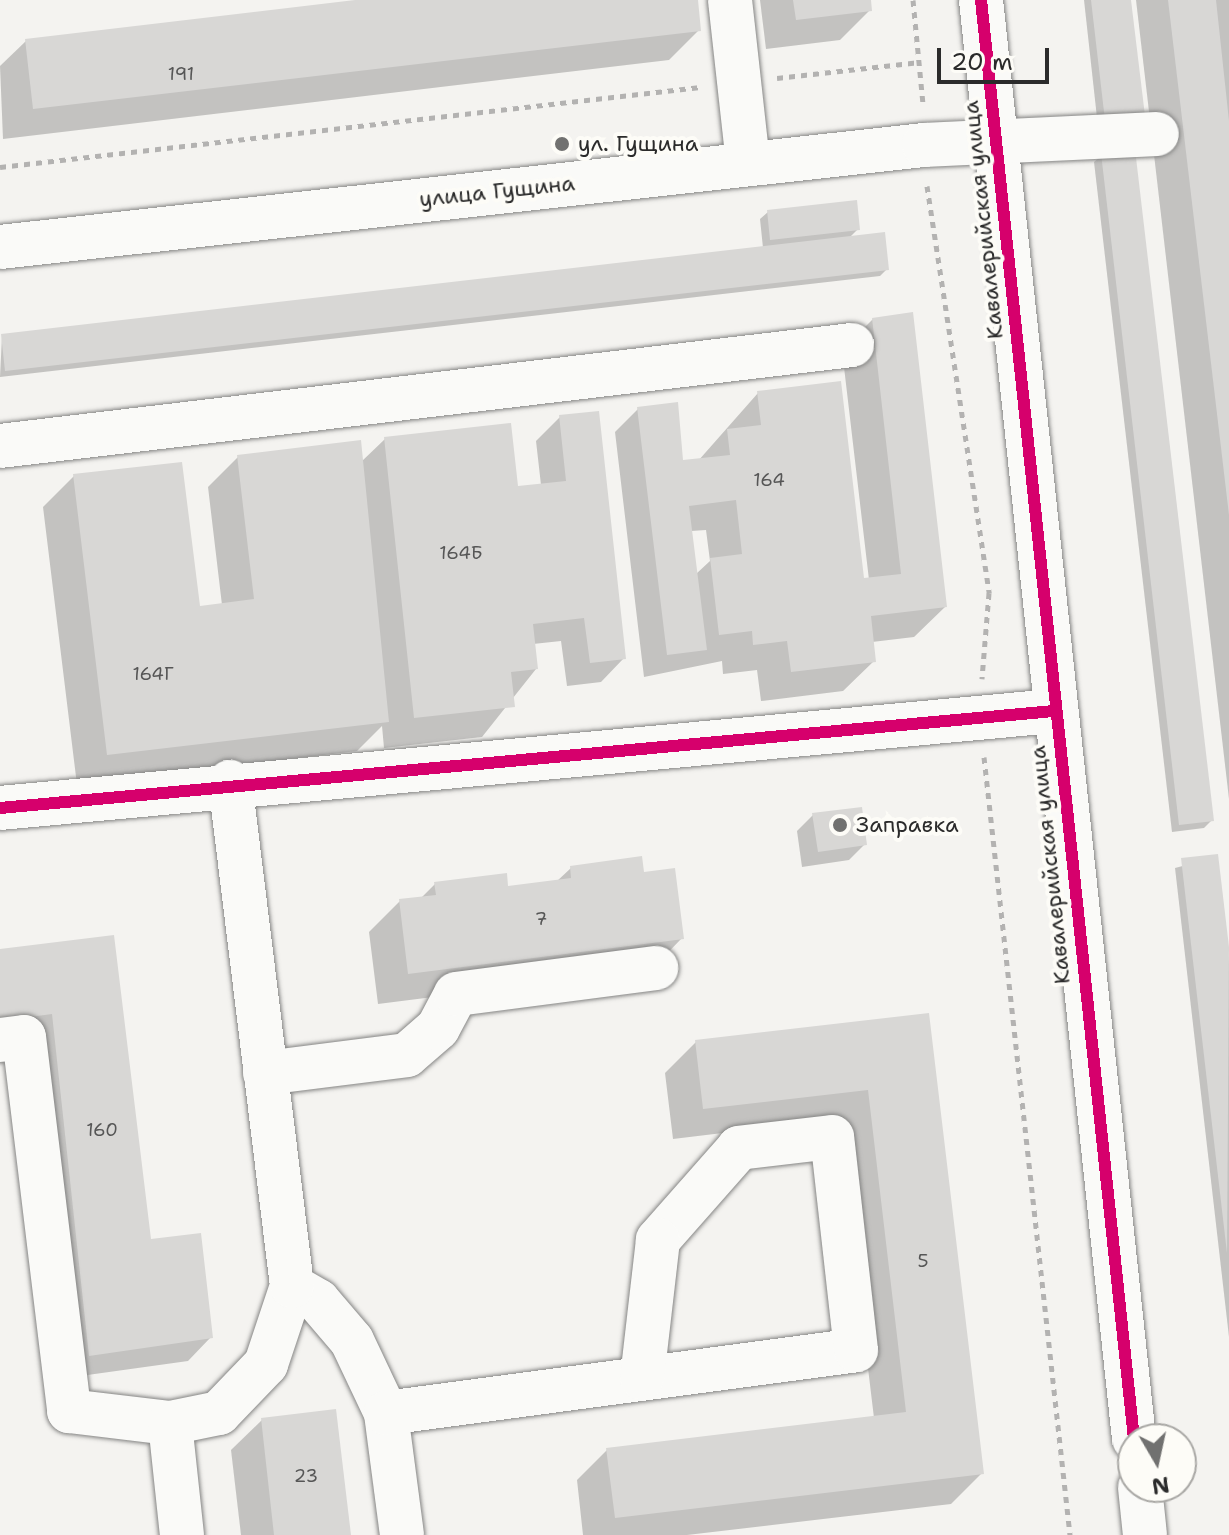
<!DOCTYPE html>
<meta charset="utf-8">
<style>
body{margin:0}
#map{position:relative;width:1229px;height:1535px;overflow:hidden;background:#f4f3f0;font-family:"Shantell Sans",sans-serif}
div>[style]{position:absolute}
.shadow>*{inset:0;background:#0003}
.building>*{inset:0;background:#d8d7d5}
.path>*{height:5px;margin-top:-2.5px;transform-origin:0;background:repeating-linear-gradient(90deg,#b3b2b1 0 6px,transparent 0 12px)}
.roads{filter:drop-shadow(0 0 2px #858584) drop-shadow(0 0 2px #858584)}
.minor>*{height:44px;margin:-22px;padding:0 22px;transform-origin:22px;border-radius:22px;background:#fafaf8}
.cycleway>*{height:12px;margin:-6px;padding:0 6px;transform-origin:6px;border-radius:6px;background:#d6006c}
.dots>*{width:22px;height:22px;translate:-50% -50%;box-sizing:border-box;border:4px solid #fdfcf7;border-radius:50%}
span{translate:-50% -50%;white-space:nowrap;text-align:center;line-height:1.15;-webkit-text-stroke:8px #fdfcf7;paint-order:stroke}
.number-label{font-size:18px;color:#565656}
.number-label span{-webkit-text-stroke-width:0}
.poi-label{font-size:22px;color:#2b2b2b}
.left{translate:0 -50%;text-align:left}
.street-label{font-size:22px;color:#2b2b2b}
.north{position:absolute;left:1117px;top:1423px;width:80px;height:80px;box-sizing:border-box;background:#fdfcf7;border:2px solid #a9a8a5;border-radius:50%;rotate:171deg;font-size:22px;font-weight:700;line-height:32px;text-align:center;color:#2b2b2b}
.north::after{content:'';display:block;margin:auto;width:28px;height:36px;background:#717170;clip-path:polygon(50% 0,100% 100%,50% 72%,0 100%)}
.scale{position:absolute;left:937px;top:48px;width:112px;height:36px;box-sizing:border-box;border:4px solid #2b2b2b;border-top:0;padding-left:10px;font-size:24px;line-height:28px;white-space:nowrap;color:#2b2b2b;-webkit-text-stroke:6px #fdfcf7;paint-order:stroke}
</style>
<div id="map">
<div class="shadow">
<div style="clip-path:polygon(372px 0,696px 0,699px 30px,669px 60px,3px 139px,0 66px,26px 41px)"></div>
<div style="clip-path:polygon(760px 0,869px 0,870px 10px,840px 40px,766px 49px)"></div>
<div style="clip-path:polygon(1084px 0,1129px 0,1143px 124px,1099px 136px)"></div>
<div style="clip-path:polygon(1136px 0,1229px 0,1229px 799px)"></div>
<div style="clip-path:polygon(1102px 155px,1212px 820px,1204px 828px,1172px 832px,1094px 162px)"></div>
<div style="clip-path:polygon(768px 212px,858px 229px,849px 238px,887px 269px,880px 276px,0 377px,2px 336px,763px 248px,760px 219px)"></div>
<div style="clip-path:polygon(evenodd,873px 319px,945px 607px,914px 637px,872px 642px,874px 661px,843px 691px,761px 701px,757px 670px,723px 674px,722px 661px,644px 677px,615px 432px,638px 409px,683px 462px,698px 461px,758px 393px,862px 581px,869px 580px,842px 350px,873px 319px,706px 530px,710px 561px,696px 574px,691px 531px,706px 530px)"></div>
<div style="clip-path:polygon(560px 417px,624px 658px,601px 682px,567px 686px,561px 641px,533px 644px,536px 669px,482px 737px,384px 748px,382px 726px,357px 751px,77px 785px,43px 507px,74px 476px,198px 608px,222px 605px,208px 487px,238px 457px,361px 462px,385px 439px,516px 490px,541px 485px,536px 441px)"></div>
<div style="clip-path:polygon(813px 815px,865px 844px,849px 860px,802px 867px,797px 831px)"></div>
<div style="clip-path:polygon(1217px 857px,1229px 965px,1229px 1337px,1175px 868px)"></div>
<div style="clip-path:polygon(571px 868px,642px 874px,682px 938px,652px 969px,378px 1004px,369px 932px,400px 901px,421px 898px,435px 884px,506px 889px,556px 882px)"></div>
<div style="clip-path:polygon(113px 938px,149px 1242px,211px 1337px,188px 1361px,66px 1378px,0 951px)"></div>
<div style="clip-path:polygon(927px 1015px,982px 1473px,951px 1504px,687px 1535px,583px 1535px,577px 1480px,607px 1450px,874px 1418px,838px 1119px,673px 1139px,665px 1073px,696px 1042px)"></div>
<div style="clip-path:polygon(262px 1420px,349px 1535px,241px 1535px,231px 1450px)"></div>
</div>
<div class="building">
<div style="clip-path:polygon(355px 0,698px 0,701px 31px,33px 109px,25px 39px)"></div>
<div style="clip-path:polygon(793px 0,871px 0,872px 11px,796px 20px)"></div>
<div style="clip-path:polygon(1091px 0,1131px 0,1146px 124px,1106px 129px)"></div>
<div style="clip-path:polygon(1168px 0,1216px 0,1229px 121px,1229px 515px)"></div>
<div style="clip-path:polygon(1135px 149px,1214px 821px,1179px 825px,1101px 153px)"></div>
<div style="clip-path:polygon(857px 200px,860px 230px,770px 240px,767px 210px)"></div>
<div style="clip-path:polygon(885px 232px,889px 270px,5px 371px,1px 334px)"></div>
<div style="clip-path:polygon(913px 312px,947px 607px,871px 616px,876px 662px,791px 672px,787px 641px,753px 645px,752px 631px,719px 635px,710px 558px,742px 554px,736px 500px,689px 506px,707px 650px,667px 655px,637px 407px,678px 402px,683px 460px,730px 455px,727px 429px,761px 425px,757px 391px,841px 381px,864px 578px,901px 574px,872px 318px)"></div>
<div style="clip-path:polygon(599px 411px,626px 659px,590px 663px,584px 618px,533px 624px,538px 669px,511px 672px,515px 707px,414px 718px,384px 437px,511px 423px,518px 486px,566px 481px,559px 415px)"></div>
<div style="clip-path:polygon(361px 440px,389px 722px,107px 755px,73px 474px,182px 462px,200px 606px,254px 599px,237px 455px)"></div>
<div style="clip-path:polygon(862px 807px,867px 845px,818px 852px,812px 813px)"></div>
<div style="clip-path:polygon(1218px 854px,1229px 947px,1227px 1253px,1181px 858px)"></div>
<div style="clip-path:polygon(642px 856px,644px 872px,675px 868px,684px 939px,408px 974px,399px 899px,436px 895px,434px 882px,507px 873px,508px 886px,571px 878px,570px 866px)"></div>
<div style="clip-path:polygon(114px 935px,151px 1239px,201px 1233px,213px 1338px,89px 1356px,52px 1014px,0 1021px,0 949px)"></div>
<div style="clip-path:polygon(929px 1013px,984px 1474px,615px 1518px,606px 1448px,906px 1412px,868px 1090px,703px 1109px,695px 1040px)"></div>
<div style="clip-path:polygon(336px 1409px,351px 1535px,274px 1535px,261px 1418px)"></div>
</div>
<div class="path">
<div style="left:913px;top:0;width:104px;rotate:84.5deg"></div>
<div style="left:777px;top:78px;width:144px;rotate:-6.4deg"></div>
<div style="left:0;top:167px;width:705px;rotate:-6.52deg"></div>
<div style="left:927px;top:186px;width:412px;rotate:81.3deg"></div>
<div style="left:989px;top:593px;width:86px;rotate:94.7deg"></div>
<div style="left:984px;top:757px;width:783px;rotate:83.69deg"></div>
</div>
<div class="roads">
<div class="minor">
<div style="left:730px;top:0;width:163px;rotate:83.7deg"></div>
<div style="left:981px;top:0;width:1447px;rotate:83.93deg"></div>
<div style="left:0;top:247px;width:930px;rotate:-6.3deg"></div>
<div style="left:924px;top:145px;width:233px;rotate:-2.7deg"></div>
<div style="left:0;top:446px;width:858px;rotate:-6.76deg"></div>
<div style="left:0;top:808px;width:1057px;rotate:-5.26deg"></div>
<div style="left:0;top:1040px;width:24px;rotate:-7deg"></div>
<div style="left:24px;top:1037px;width:377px;rotate:83.1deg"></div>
<div style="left:69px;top:1411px;width:102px;rotate:6.8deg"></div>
<div style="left:170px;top:1423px;width:113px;rotate:83.9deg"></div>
<div style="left:265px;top:1073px;width:143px;rotate:-7.2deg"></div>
<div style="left:407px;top:1055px;width:41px;rotate:-41.1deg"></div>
<div style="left:438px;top:1028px;width:38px;rotate:-62deg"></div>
<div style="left:456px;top:994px;width:202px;rotate:-7.4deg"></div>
<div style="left:292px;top:1286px;width:30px;rotate:30deg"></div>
<div style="left:318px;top:1301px;width:52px;rotate:49.6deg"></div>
<div style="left:352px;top:1341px;width:80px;rotate:64.7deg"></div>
<div style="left:170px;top:1423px;width:50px;rotate:-11.5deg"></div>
<div style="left:219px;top:1413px;width:68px;rotate:-46.2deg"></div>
<div style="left:266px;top:1364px;width:82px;rotate:-71.6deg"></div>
<div style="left:292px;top:1286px;width:508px;rotate:-97.01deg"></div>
<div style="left:1140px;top:1487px;width:48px;rotate:84.1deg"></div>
<div style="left:402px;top:1535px;width:123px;rotate:-97.5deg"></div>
<div style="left:386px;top:1413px;width:474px;rotate:-7.6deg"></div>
<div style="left:856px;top:1350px;width:214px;rotate:-96.4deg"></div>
<div style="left:832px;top:1137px;width:94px;rotate:173.3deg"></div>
<div style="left:739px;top:1148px;width:123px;rotate:131.4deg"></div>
<div style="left:658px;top:1240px;width:139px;rotate:96.6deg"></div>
</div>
</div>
<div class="cycleway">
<div style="left:981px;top:0;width:1447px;rotate:83.93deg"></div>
<div style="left:0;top:808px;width:1057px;rotate:-5.26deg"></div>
</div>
<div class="dots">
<div style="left:562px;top:144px;background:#717170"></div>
<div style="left:840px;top:825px;background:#717170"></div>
</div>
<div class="number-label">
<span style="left:181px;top:74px">191</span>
<span style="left:769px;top:480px">164</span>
<span style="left:461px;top:553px">164Б</span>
<span style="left:153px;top:674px">164Г</span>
<span style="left:541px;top:919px">7</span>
<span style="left:102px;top:1130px">160</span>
<span style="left:923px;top:1261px">5</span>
<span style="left:306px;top:1476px">23</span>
</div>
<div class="poi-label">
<span class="left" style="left:578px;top:144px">ул. Гущина</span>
<span class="left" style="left:856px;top:825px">Заправка</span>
</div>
<div class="street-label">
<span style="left:497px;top:191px;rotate:-6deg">улица Гущина</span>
<span style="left:983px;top:220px;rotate:-96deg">Кавалерийская улица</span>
<span style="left:1050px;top:865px;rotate:-96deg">Кавалерийская улица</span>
</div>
<div class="north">N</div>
<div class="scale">20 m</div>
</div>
